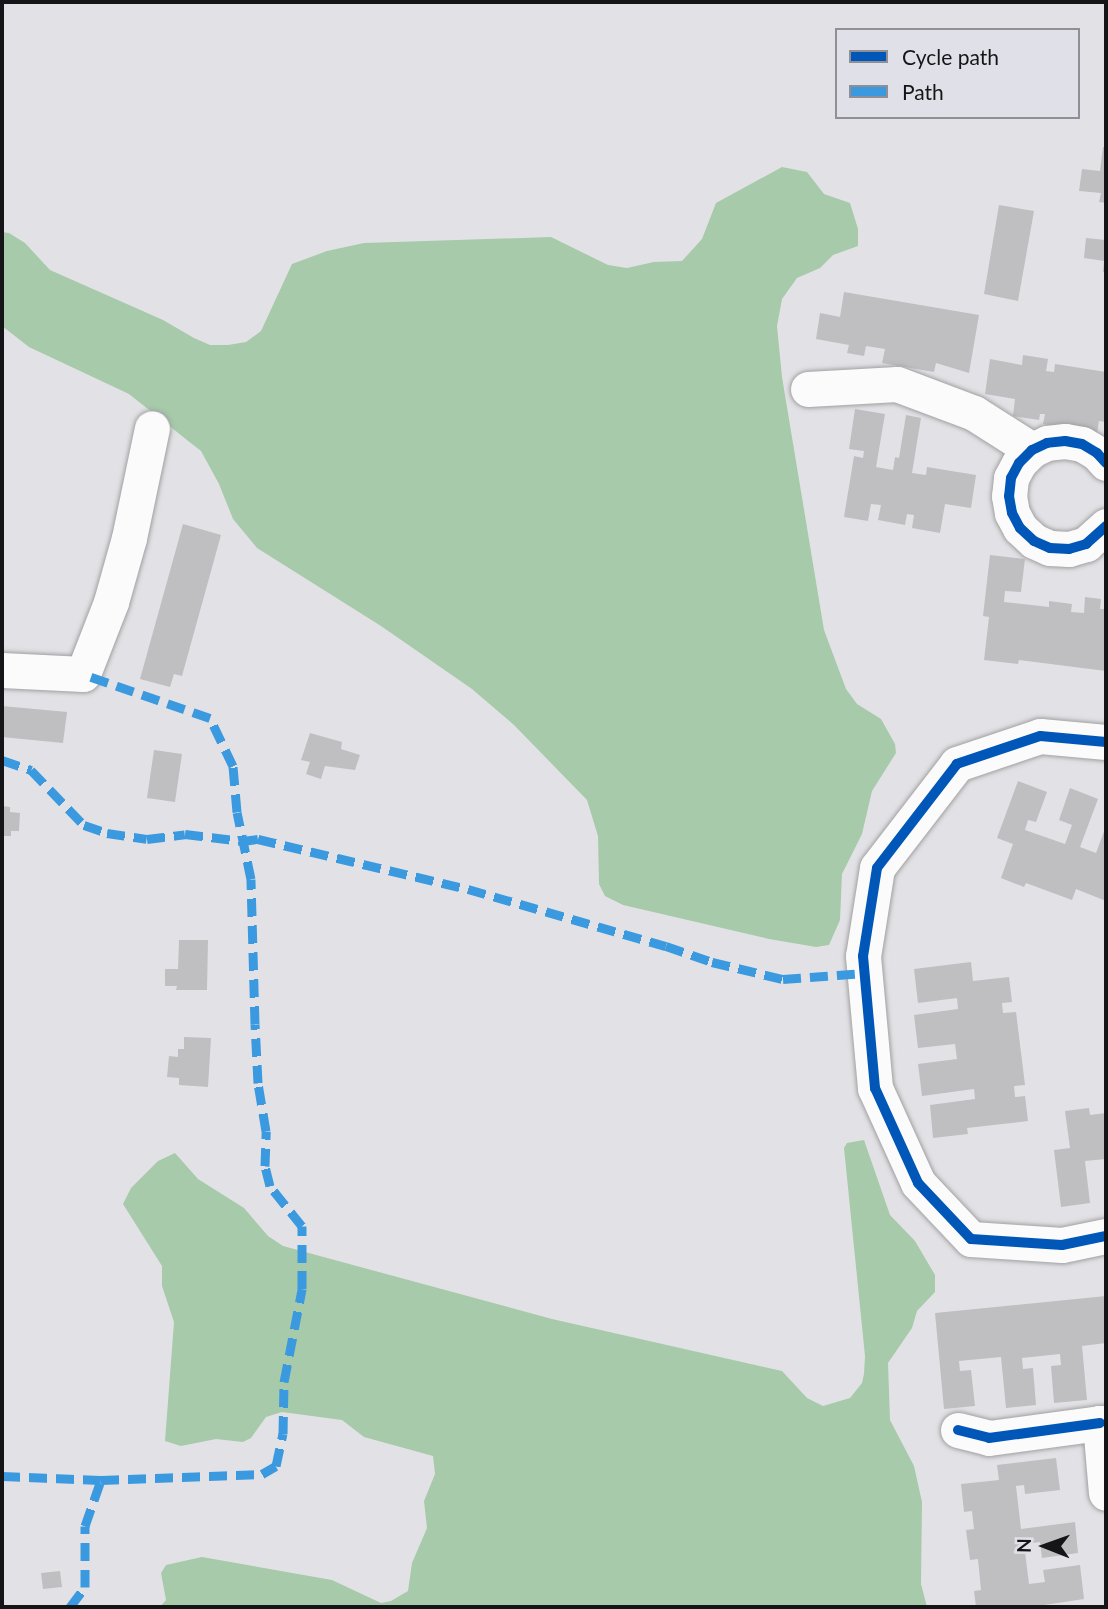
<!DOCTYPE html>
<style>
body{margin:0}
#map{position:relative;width:1108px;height:1609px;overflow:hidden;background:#e2e2e6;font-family:Lato,sans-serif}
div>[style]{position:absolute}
.forest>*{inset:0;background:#a6caaa}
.building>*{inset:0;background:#bfbfc2}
.roads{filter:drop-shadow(0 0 2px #a1a1a3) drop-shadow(0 0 2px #a1a1a3)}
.minor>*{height:35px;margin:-17.5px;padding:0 17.5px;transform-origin:17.5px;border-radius:17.5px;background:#fbfbfb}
.quiet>*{height:9px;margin-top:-4.5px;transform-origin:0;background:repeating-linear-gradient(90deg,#3b9adf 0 18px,transparent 0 27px)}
.cycleway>*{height:10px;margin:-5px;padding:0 5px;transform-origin:5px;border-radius:5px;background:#0057b8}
span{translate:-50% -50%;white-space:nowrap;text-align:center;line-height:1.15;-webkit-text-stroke:7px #e0e0e8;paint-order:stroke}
.frame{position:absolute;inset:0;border:4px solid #151518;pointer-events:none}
.legend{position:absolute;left:835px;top:28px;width:245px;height:91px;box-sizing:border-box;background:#e0e0e8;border:2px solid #8f8f95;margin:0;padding:9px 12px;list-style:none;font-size:21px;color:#151518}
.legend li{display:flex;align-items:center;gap:14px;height:35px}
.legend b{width:35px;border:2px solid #8f8f95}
.north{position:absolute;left:1010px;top:1511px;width:70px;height:70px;-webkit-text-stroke:5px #e0e0e8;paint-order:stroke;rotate:271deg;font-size:19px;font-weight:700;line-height:28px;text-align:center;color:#151518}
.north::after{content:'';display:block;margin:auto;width:24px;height:32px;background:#151518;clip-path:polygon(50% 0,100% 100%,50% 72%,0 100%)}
</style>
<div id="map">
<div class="forest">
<div style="clip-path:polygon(782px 167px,807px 172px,824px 194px,850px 203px,858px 229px,858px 246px,833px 255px,820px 268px,797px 278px,782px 299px,777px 326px,782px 377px,824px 630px,846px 689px,857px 704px,881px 719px,895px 744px,896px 753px,872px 791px,862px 834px,842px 874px,840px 920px,829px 945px,816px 947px,769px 939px,623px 905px,605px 896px,599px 884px,598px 836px,587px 800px,514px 725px,472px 689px,381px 626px,257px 548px,233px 519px,219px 484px,201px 451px,187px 440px,129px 394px,29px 347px,2px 326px,2px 232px,9px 233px,25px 243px,50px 270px,163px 320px,194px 338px,210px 345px,228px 345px,246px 342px,261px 331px,292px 264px,327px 251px,364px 243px,551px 237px,608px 265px,627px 268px,654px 262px,682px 261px,702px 239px,716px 203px)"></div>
<div style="clip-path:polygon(864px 1140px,890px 1215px,915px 1241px,935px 1275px,935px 1292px,917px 1311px,912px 1328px,888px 1363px,890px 1420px,914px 1466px,922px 1502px,921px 1584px,927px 1607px,160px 1607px,166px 1600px,161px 1573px,166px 1565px,202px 1557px,332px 1580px,381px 1603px,391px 1601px,408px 1591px,412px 1563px,427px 1528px,424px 1501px,435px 1474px,433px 1456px,364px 1437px,342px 1420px,282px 1412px,266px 1417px,251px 1438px,243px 1442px,216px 1439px,181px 1446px,165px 1441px,174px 1322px,162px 1286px,162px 1266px,123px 1204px,131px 1188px,158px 1161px,175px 1153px,198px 1179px,244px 1208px,268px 1236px,283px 1246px,552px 1319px,782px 1371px,807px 1398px,823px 1406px,850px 1398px,862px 1383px,864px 1374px,865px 1356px,844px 1148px,847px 1143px)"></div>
</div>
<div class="building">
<div style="clip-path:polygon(1103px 147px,1106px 147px,1106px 203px,1099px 202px,1101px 193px,1079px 191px,1082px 169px,1100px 171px)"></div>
<div style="clip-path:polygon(999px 205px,1034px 211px,1018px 301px,984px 294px)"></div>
<div style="clip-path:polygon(1086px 238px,1106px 240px,1106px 272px,1103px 272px,1104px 261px,1084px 258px)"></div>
<div style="clip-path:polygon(844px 292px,979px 315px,969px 373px,936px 363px,934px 372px,882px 363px,885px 349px,866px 346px,864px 356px,847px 353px,849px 345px,816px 339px,820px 313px,840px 317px)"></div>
<div style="clip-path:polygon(1023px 355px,1048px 359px,1046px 371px,1054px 372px,1055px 364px,1106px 372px,1106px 422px,1099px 421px,1097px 433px,1043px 424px,1045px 414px,1040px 414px,1039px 420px,1013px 416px,1015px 399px,985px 394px,990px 359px,1022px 365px)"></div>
<div style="clip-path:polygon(855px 409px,885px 414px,876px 467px,893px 470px,895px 457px,899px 458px,906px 415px,921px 418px,912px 473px,926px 475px,927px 467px,976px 475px,971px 508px,945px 504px,940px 533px,912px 528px,914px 515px,907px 514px,905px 525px,878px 520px,881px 505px,871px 504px,868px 521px,844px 517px,854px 456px,863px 458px,864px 451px,849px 449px)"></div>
<div style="clip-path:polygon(183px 524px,221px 535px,182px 676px,174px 674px,170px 687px,140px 679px)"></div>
<div style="clip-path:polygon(990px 555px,1025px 559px,1021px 592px,1005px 591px,1004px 602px,1049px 607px,1049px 601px,1072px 604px,1071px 612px,1084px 613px,1085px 597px,1101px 599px,1100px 609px,1106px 609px,1106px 671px,1019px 660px,1018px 664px,984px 660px,989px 617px,983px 616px)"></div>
<div style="clip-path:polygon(2px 706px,67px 712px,63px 743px,2px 737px)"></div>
<div style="clip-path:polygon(310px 733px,342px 742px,341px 749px,360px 755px,355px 770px,325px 766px,321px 779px,306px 774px,310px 762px,301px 760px)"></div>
<div style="clip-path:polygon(154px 750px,182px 754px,175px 802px,147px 798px)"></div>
<div style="clip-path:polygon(1018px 781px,1047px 792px,1036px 822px,1028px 820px,1025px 830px,1065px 844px,1072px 825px,1059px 820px,1070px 788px,1098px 799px,1080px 847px,1096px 853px,1106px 826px,1106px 901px,1076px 889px,1072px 900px,1026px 883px,1024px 887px,1001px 878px,1013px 844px,997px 838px)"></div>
<div style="clip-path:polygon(2px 806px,10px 807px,10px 812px,20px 813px,19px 831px,11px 831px,11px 836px,2px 836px)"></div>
<div style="clip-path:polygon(179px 940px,208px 940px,207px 990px,176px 990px,177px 986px,165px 986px,165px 969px,178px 969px)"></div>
<div style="clip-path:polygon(971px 962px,973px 981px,1009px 977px,1012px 1002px,1002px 1003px,1003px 1013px,1016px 1012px,1025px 1085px,1014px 1086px,1015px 1097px,1025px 1096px,1028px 1121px,967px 1128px,968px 1134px,933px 1138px,930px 1105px,975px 1099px,974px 1089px,922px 1096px,918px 1064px,957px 1059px,955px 1044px,918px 1048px,914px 1015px,958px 1009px,957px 998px,918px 1003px,914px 969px)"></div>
<div style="clip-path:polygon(184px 1037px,211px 1038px,208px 1087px,179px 1085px,179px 1078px,167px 1077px,169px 1056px,178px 1057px,178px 1049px,184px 1049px)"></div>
<div style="clip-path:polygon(1089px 1108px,1090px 1115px,1106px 1113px,1106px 1159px,1085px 1161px,1090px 1203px,1061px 1207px,1054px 1150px,1070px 1148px,1065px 1111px)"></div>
<div style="clip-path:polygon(1106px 1296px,1106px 1343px,1082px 1346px,1087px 1400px,1054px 1403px,1051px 1366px,1061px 1365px,1060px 1354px,1022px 1358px,1023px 1369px,1033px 1368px,1036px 1405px,1006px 1408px,1001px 1357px,959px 1361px,960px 1371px,971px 1370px,975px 1406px,944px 1409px,935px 1313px)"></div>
<div style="clip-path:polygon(1056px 1458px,1060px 1490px,1025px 1494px,1024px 1485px,1016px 1486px,1021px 1529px,1075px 1522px,1078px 1553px,1042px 1558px,1040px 1542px,1024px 1544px,1029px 1584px,1045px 1582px,1043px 1570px,1080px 1565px,1084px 1599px,1031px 1607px,976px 1607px,974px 1591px,981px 1590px,978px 1559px,970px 1560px,966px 1530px,974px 1529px,972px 1511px,964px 1512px,961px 1484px,999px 1480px,997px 1465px)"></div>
<div style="clip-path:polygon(60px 1571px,62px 1587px,43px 1589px,41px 1573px)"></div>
</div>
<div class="roads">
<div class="minor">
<div style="left:808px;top:389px;width:89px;rotate:-3.2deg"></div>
<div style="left:897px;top:384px;width:82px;rotate:20.6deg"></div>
<div style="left:974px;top:413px;width:69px;rotate:32.5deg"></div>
<div style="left:1106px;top:463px;width:13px;rotate:-132deg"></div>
<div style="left:1097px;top:453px;width:17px;rotate:-149deg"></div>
<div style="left:1082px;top:444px;width:17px;rotate:-170deg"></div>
<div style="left:1065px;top:441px;width:18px;rotate:174deg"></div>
<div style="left:1047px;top:443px;width:17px;rotate:155deg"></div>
<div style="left:1032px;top:450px;width:18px;rotate:135deg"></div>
<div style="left:1019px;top:463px;width:17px;rotate:118deg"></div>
<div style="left:1011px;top:478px;width:18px;rotate:96deg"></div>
<div style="left:1009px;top:496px;width:17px;rotate:80deg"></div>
<div style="left:1012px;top:513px;width:17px;rotate:62deg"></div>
<div style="left:1020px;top:528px;width:19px;rotate:43deg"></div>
<div style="left:1034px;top:541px;width:17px;rotate:24deg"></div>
<div style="left:1050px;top:548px;width:19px;rotate:3deg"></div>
<div style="left:1069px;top:549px;width:18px;rotate:-16deg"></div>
<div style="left:1086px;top:544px;width:27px;rotate:-42deg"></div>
<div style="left:2px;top:670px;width:81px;rotate:2.8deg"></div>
<div style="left:83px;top:674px;width:77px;rotate:-68.7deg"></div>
<div style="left:111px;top:602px;width:66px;rotate:-74.3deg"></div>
<div style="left:129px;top:538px;width:112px;rotate:-78.2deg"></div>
<div style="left:1106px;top:742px;width:66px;rotate:-174.8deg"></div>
<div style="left:1040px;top:736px;width:88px;rotate:161.4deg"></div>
<div style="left:957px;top:764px;width:131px;rotate:127.6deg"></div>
<div style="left:877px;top:868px;width:89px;rotate:99deg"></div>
<div style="left:863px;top:956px;width:133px;rotate:84.8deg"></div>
<div style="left:875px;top:1088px;width:104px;rotate:65.6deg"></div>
<div style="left:918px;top:1183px;width:77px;rotate:46.6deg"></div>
<div style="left:971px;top:1239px;width:91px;rotate:3.8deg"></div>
<div style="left:1062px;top:1245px;width:45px;rotate:-11.6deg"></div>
<div style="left:1106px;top:1423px;width:6px;rotate:180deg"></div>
<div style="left:1100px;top:1423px;width:70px;rotate:85.1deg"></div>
<div style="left:958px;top:1430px;width:32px;rotate:14deg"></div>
<div style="left:989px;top:1438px;width:112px;rotate:-7.7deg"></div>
</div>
</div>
<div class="quiet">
<div style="left:2px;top:760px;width:31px;rotate:19deg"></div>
<div style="left:31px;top:770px;width:76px;rotate:46.1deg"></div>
<div style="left:84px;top:825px;width:24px;rotate:19deg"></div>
<div style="left:107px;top:833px;width:40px;rotate:8.5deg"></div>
<div style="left:147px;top:839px;width:38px;rotate:-7deg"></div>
<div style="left:185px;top:834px;width:58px;rotate:6.9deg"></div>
<div style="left:243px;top:841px;width:15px;rotate:-8deg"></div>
<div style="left:258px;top:839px;width:216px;rotate:13.4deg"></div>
<div style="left:468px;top:889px;width:206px;rotate:16.1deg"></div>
<div style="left:666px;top:946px;width:49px;rotate:19.2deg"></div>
<div style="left:712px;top:962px;width:73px;rotate:13.5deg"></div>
<div style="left:783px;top:979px;width:82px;rotate:-4.2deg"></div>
<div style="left:2px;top:1476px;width:99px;rotate:2.3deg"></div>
<div style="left:101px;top:1480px;width:161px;rotate:-2.1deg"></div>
<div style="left:262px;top:1474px;width:16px;rotate:-30deg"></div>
<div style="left:276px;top:1466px;width:33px;rotate:-78deg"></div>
<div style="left:283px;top:1434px;width:52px;rotate:-88.9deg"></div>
<div style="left:284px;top:1382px;width:95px;rotate:-79deg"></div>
<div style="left:302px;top:1289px;width:63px;rotate:-90deg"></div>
<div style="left:302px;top:1226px;width:51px;rotate:-128.7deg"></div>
<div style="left:270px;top:1186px;width:21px;rotate:-104deg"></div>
<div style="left:265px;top:1166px;width:35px;rotate:-88deg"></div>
<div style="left:266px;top:1131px;width:49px;rotate:-99.5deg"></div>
<div style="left:258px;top:1083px;width:59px;rotate:-92.9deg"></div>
<div style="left:255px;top:1024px;width:145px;rotate:-91.6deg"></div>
<div style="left:251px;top:879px;width:68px;rotate:-101.8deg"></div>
<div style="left:237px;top:812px;width:46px;rotate:-95deg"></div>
<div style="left:233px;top:766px;width:53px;rotate:-115.6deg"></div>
<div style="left:210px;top:718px;width:134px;rotate:-160.9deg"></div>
<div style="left:70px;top:1607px;width:25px;rotate:-53deg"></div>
<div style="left:85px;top:1587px;width:61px;rotate:-90deg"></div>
<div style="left:85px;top:1526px;width:49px;rotate:-70.8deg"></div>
</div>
<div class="cycleway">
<div style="left:1106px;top:463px;width:13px;rotate:-132deg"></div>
<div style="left:1097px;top:453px;width:17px;rotate:-149deg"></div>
<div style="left:1082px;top:444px;width:17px;rotate:-170deg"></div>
<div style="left:1065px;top:441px;width:18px;rotate:174deg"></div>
<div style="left:1047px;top:443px;width:17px;rotate:155deg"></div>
<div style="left:1032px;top:450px;width:18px;rotate:135deg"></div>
<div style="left:1019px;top:463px;width:17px;rotate:118deg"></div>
<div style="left:1011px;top:478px;width:18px;rotate:96deg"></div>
<div style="left:1009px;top:496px;width:17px;rotate:80deg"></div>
<div style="left:1012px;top:513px;width:17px;rotate:62deg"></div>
<div style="left:1020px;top:528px;width:19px;rotate:43deg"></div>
<div style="left:1034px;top:541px;width:17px;rotate:24deg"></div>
<div style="left:1050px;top:548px;width:19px;rotate:3deg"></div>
<div style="left:1069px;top:549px;width:18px;rotate:-16deg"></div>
<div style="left:1086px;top:544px;width:27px;rotate:-42deg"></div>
<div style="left:1106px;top:742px;width:66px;rotate:-174.8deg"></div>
<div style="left:1040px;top:736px;width:88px;rotate:161.4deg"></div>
<div style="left:957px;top:764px;width:131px;rotate:127.6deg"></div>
<div style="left:877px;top:868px;width:89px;rotate:99deg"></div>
<div style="left:863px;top:956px;width:133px;rotate:84.8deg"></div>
<div style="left:875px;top:1088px;width:104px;rotate:65.6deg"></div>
<div style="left:918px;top:1183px;width:77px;rotate:46.6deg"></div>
<div style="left:971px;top:1239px;width:91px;rotate:3.8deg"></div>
<div style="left:1062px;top:1245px;width:45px;rotate:-11.6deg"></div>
<div style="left:958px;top:1430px;width:32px;rotate:14deg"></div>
<div style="left:989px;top:1438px;width:112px;rotate:-7.7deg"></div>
</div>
<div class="frame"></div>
<ul class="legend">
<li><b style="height:9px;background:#0057b8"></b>Cycle path</li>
<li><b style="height:9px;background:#3b9adf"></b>Path</li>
</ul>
<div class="north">N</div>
</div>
